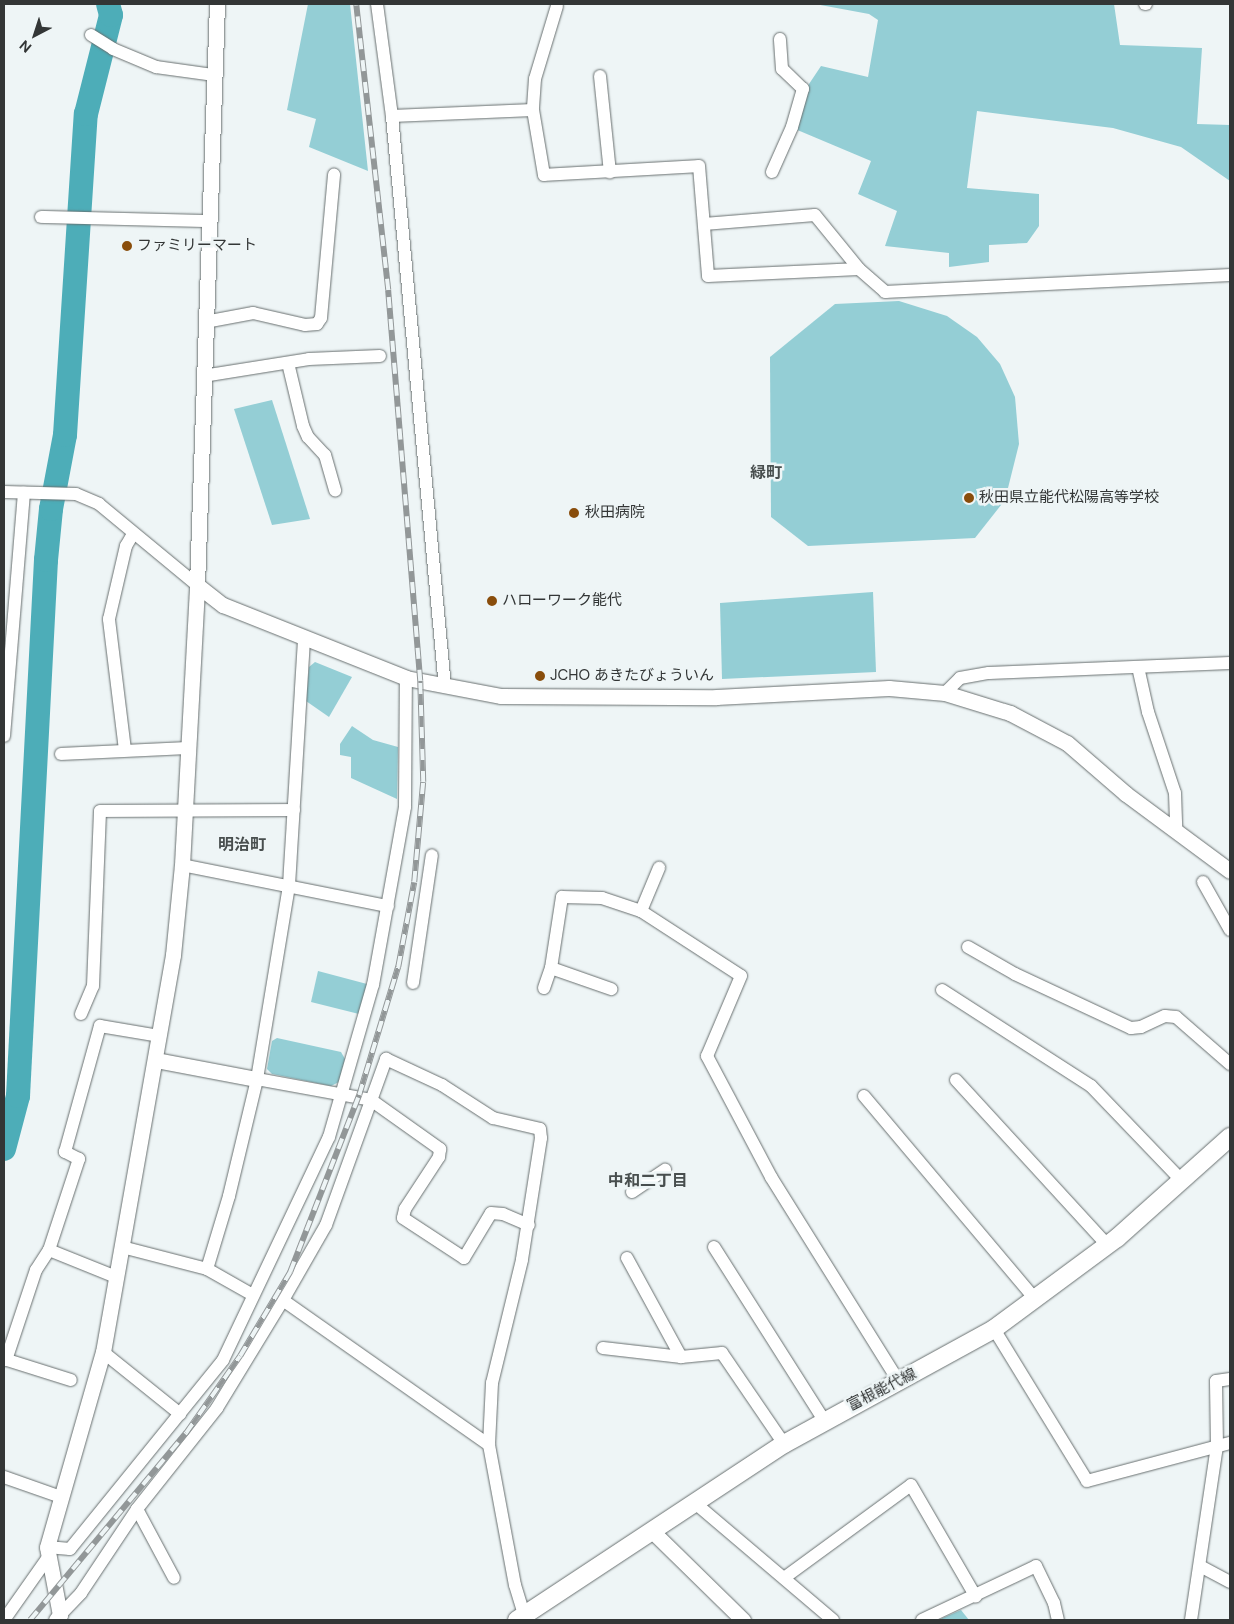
<!DOCTYPE html>
<meta charset="utf-8">
<style>
body{margin:0}
#map{position:relative;width:1234px;height:1624px;overflow:hidden;background:#eef5f6;font-family:"DM Sans","Noto Sans JP",sans-serif}
div>[style]{position:absolute}
.green>*{inset:0;background:#94ced5}
.river>*{height:24px;margin:-12px;padding:0 12px;transform-origin:12px;border-radius:12px;background:#4dadb8}
.roads{filter:drop-shadow(0 0 1px #686f6f) drop-shadow(0 0 1px #686f6f)}
.minor>*{height:12px;margin:-6px;padding:0 6px;transform-origin:6px;border-radius:6px;background:#fff}
.tertiary>*{height:15px;margin:-7.5px;padding:0 7.5px;transform-origin:7.5px;border-radius:7.5px;background:#fff}
.secondary>*{height:18px;margin:-9px;padding:0 9px;transform-origin:9px;border-radius:9px;background:#fff}
.rail>*{height:5.5px;margin-top:-2.75px;transform-origin:0;background:repeating-linear-gradient(90deg,#eef5f6 0 11px,#929798 0 22px);box-sizing:border-box;border-block:1px solid #929798}
.dots>*{width:14px;height:14px;translate:-50% -50%;box-sizing:border-box;border:2px solid #eef5f6;border-radius:50%}
span{translate:-50% -50%;white-space:nowrap;text-align:center;line-height:1.15;-webkit-text-stroke:5px #eef5f6;paint-order:stroke}
.poi-label{font-size:15px;color:#333636}
.left{translate:0 -50%;text-align:left}
.street-label{font-size:15px;color:#333636}
.neighbourhood-label{font-size:16px;color:#484e4e;font-weight:700}
.frame{position:absolute;inset:0;border:5px solid #333636;pointer-events:none}
.north{position:absolute;left:10px;top:10px;width:50px;height:50px;-webkit-text-stroke:4px #eef5f6;paint-order:stroke;rotate:220deg;font-size:14px;font-weight:700;line-height:20px;text-align:center;color:#333636}
.north::after{content:'';display:block;margin:auto;width:18px;height:22px;background:#333636;clip-path:polygon(50% 0,100% 100%,50% 72%,0 100%)}
</style>
<div id="map">
<div class="green">
<div style="clip-path:polygon(308px 4px,350px 4px,368px 171px,309px 147px,316px 119px,287px 110px)"></div>
<div style="clip-path:polygon(815px 4px,1114px 4px,1120px 45px,1202px 48px,1197px 124px,1230px 125px,1230px 181px,1181px 147px,1113px 128px,977px 111px,967px 188px,1039px 194px,1039px 226px,1027px 243px,989px 245px,989px 262px,949px 267px,949px 253px,885px 246px,897px 211px,858px 194px,871px 161px,795px 129px,809px 84px,821px 66px,868px 77px,878px 20px,869px 14px)"></div>
<div style="clip-path:polygon(899px 301px,947px 316px,977px 337px,1000px 364px,1015px 397px,1019px 444px,1005px 500px,975px 538px,808px 546px,771px 517px,770px 357px,835px 304px)"></div>
<div style="clip-path:polygon(272px 400px,310px 519px,272px 525px,234px 409px)"></div>
<div style="clip-path:polygon(873px 592px,876px 672px,722px 679px,720px 603px)"></div>
<div style="clip-path:polygon(315px 662px,352px 677px,329px 717px,306px 701px,309px 667px)"></div>
<div style="clip-path:polygon(352px 726px,373px 740px,398px 747px,397px 799px,351px 778px,351px 757px,340px 755px,340px 744px)"></div>
<div style="clip-path:polygon(318px 971px,367px 984px,359px 1014px,311px 1002px)"></div>
<div style="clip-path:polygon(277px 1038px,341px 1052px,345px 1059px,339px 1082px,331px 1086px,272px 1074px,267px 1069px,272px 1041px)"></div>
<div style="clip-path:polygon(961px 1610px,969px 1620px,938px 1620px)"></div>
</div>
<div class="river">
<div style="left:4px;top:1149px;width:55px;rotate:-75.2deg"></div>
<div style="left:18px;top:1096px;width:537px;rotate:-87.01deg"></div>
<div style="left:46px;top:560px;width:51px;rotate:-84.4deg"></div>
<div style="left:51px;top:509px;width:75px;rotate:-79.3deg"></div>
<div style="left:65px;top:435px;width:322px;rotate:-86.3deg"></div>
<div style="left:86px;top:114px;width:102px;rotate:-75.8deg"></div>
<div style="left:111px;top:15px;width:11px;rotate:-105deg"></div>
</div>
<div class="roads">
<div class="minor">
<div style="left:377px;top:4px;width:113px;rotate:82.4deg"></div>
<div style="left:392px;top:116px;width:573px;rotate:84.7deg"></div>
<div style="left:1145px;top:4px;width:1px"></div>
<div style="left:557px;top:6px;width:76px;rotate:106.8deg"></div>
<div style="left:535px;top:79px;width:31px;rotate:94deg"></div>
<div style="left:533px;top:110px;width:66px;rotate:80.4deg"></div>
<div style="left:544px;top:175px;width:155px;rotate:-3.3deg"></div>
<div style="left:699px;top:166px;width:110px;rotate:85.3deg"></div>
<div style="left:708px;top:276px;width:151px;rotate:-2.7deg"></div>
<div style="left:91px;top:35px;width:26px;rotate:32deg"></div>
<div style="left:113px;top:49px;width:47px;rotate:22.7deg"></div>
<div style="left:156px;top:67px;width:59px;rotate:7.9deg"></div>
<div style="left:600px;top:76px;width:97px;rotate:84.1deg"></div>
<div style="left:392px;top:116px;width:141px;rotate:-2.4deg"></div>
<div style="left:772px;top:172px;width:49px;rotate:-66deg"></div>
<div style="left:792px;top:127px;width:40px;rotate:-74deg"></div>
<div style="left:803px;top:89px;width:29px;rotate:-136deg"></div>
<div style="left:782px;top:69px;width:30px;rotate:-94deg"></div>
<div style="left:41px;top:217px;width:167px;rotate:1.4deg"></div>
<div style="left:704px;top:224px;width:111px;rotate:-4.6deg"></div>
<div style="left:815px;top:215px;width:70px;rotate:50.8deg"></div>
<div style="left:859px;top:269px;width:35px;rotate:41deg"></div>
<div style="left:885px;top:292px;width:345px;rotate:-2.8deg"></div>
<div style="left:205px;top:322px;width:49px;rotate:-10.6deg"></div>
<div style="left:253px;top:313px;width:53px;rotate:13deg"></div>
<div style="left:305px;top:325px;width:12px;rotate:-5deg"></div>
<div style="left:317px;top:324px;width:7px;rotate:-56deg"></div>
<div style="left:321px;top:318px;width:144px;rotate:-84.8deg"></div>
<div style="left:288px;top:363px;width:65px;rotate:76.6deg"></div>
<div style="left:303px;top:426px;width:12px;rotate:66deg"></div>
<div style="left:308px;top:437px;width:25px;rotate:47deg"></div>
<div style="left:325px;top:455px;width:37px;rotate:74deg"></div>
<div style="left:203px;top:376px;width:107px;rotate:-9.1deg"></div>
<div style="left:309px;top:359px;width:71px;rotate:-2.4deg"></div>
<div style="left:4px;top:492px;width:72px;rotate:1.6deg"></div>
<div style="left:76px;top:494px;width:25px;rotate:23deg"></div>
<div style="left:99px;top:504px;width:127px;rotate:39.6deg"></div>
<div style="left:1138px;top:667px;width:46px;rotate:77.5deg"></div>
<div style="left:1148px;top:712px;width:85px;rotate:71.6deg"></div>
<div style="left:1175px;top:793px;width:37px;rotate:88deg"></div>
<div style="left:945px;top:693px;width:21px;rotate:-45deg"></div>
<div style="left:960px;top:678px;width:29px;rotate:-10deg"></div>
<div style="left:989px;top:673px;width:241px;rotate:-2.4deg"></div>
<div style="left:4px;top:736px;width:244px;rotate:-85.3deg"></div>
<div style="left:125px;top:750px;width:132px;rotate:-97deg"></div>
<div style="left:109px;top:619px;width:75px;rotate:-76.9deg"></div>
<div style="left:126px;top:546px;width:14px;rotate:-60deg"></div>
<div style="left:61px;top:754px;width:126px;rotate:-2.7deg"></div>
<div style="left:182px;top:865px;width:210px;rotate:11.3deg"></div>
<div style="left:1203px;top:882px;width:55px;rotate:60.6deg"></div>
<div style="left:641px;top:911px;width:47px;rotate:-67.3deg"></div>
<div style="left:968px;top:947px;width:54px;rotate:29.9deg"></div>
<div style="left:1015px;top:974px;width:128px;rotate:25deg"></div>
<div style="left:1131px;top:1028px;width:10px;rotate:-6deg"></div>
<div style="left:1141px;top:1027px;width:26px;rotate:-25deg"></div>
<div style="left:1165px;top:1016px;width:11px;rotate:5deg"></div>
<div style="left:1176px;top:1017px;width:72px;rotate:41deg"></div>
<div style="left:551px;top:968px;width:64px;rotate:19.3deg"></div>
<div style="left:413px;top:983px;width:129px;rotate:-81.6deg"></div>
<div style="left:544px;top:988px;width:21px;rotate:-71deg"></div>
<div style="left:551px;top:968px;width:72px;rotate:-81.2deg"></div>
<div style="left:562px;top:897px;width:40px;rotate:1.4deg"></div>
<div style="left:602px;top:898px;width:41px;rotate:18.4deg"></div>
<div style="left:641px;top:911px;width:119px;rotate:33deg"></div>
<div style="left:741px;top:976px;width:87px;rotate:113deg"></div>
<div style="left:707px;top:1056px;width:137px;rotate:62.1deg"></div>
<div style="left:771px;top:1177px;width:242px;rotate:58deg"></div>
<div style="left:942px;top:990px;width:177px;rotate:32.8deg"></div>
<div style="left:1091px;top:1086px;width:132px;rotate:46.2deg"></div>
<div style="left:81px;top:1014px;width:30px;rotate:-67deg"></div>
<div style="left:93px;top:986px;width:175px;rotate:-87.7deg"></div>
<div style="left:100px;top:811px;width:194px;rotate:-0.3deg"></div>
<div style="left:257px;top:1079px;width:116px;rotate:10.4deg"></div>
<div style="left:371px;top:1100px;width:85px;rotate:35.4deg"></div>
<div style="left:440px;top:1149px;width:8px;rotate:97deg"></div>
<div style="left:439px;top:1157px;width:62px;rotate:123.2deg"></div>
<div style="left:405px;top:1209px;width:9px;rotate:103deg"></div>
<div style="left:403px;top:1218px;width:73px;rotate:33.3deg"></div>
<div style="left:464px;top:1258px;width:52px;rotate:-59deg"></div>
<div style="left:491px;top:1213px;width:12px;rotate:5deg"></div>
<div style="left:503px;top:1214px;width:28px;rotate:23deg"></div>
<div style="left:956px;top:1080px;width:224px;rotate:47.5deg"></div>
<div style="left:864px;top:1096px;width:265px;rotate:49.9deg"></div>
<div style="left:632px;top:1192px;width:40px;rotate:-34deg"></div>
<div style="left:122px;top:1247px;width:88px;rotate:14.5deg"></div>
<div style="left:207px;top:1269px;width:53px;rotate:29.5deg"></div>
<div style="left:714px;top:1247px;width:205px;rotate:57.6deg"></div>
<div style="left:49px;top:1250px;width:96px;rotate:-71.8deg"></div>
<div style="left:79px;top:1159px;width:16px;rotate:-153deg"></div>
<div style="left:65px;top:1152px;width:131px;rotate:-74.5deg"></div>
<div style="left:100px;top:1026px;width:61px;rotate:9.5deg"></div>
<div style="left:627px;top:1258px;width:113px;rotate:61.4deg"></div>
<div style="left:207px;top:1269px;width:76px;rotate:-73.2deg"></div>
<div style="left:229px;top:1196px;width:120px;rotate:-76.5deg"></div>
<div style="left:257px;top:1079px;width:197px;rotate:-80.6deg"></div>
<div style="left:289px;top:885px;width:246px;rotate:-86.5deg"></div>
<div style="left:994px;top:1329px;width:178px;rotate:58.5deg"></div>
<div style="left:1087px;top:1481px;width:148px;rotate:-14.9deg"></div>
<div style="left:603px;top:1348px;width:79px;rotate:6.6deg"></div>
<div style="left:681px;top:1357px;width:41px;rotate:-5.6deg"></div>
<div style="left:722px;top:1353px;width:110px;rotate:55.7deg"></div>
<div style="left:103px;top:1352px;width:99px;rotate:38.8deg"></div>
<div style="left:4px;top:1359px;width:70px;rotate:17.4deg"></div>
<div style="left:6px;top:1360px;width:95px;rotate:-71.6deg"></div>
<div style="left:36px;top:1270px;width:24px;rotate:-57deg"></div>
<div style="left:49px;top:1250px;width:72px;rotate:21.9deg"></div>
<div style="left:489px;top:1445px;width:252px;rotate:-144.9deg"></div>
<div style="left:283px;top:1300px;width:86px;rotate:-60.2deg"></div>
<div style="left:326px;top:1225px;width:177px;rotate:-70.1deg"></div>
<div style="left:386px;top:1059px;width:62px;rotate:24.9deg"></div>
<div style="left:442px;top:1085px;width:61px;rotate:32.9deg"></div>
<div style="left:493px;top:1118px;width:48px;rotate:13.2deg"></div>
<div style="left:540px;top:1129px;width:9px;rotate:84deg"></div>
<div style="left:541px;top:1138px;width:123px;rotate:98.9deg"></div>
<div style="left:522px;top:1260px;width:127px;rotate:103.7deg"></div>
<div style="left:492px;top:1383px;width:62px;rotate:92.8deg"></div>
<div style="left:489px;top:1445px;width:142px;rotate:79.5deg"></div>
<div style="left:515px;top:1585px;width:30px;rotate:73deg"></div>
<div style="left:4px;top:1477px;width:60px;rotate:19.3deg"></div>
<div style="left:695px;top:1503px;width:181px;rotate:40.3deg"></div>
<div style="left:137px;top:1509px;width:78px;rotate:61.8deg"></div>
<div style="left:47px;top:1547px;width:23px;rotate:5deg"></div>
<div style="left:70px;top:1549px;width:243px;rotate:-51deg"></div>
<div style="left:223px;top:1360px;width:247px;rotate:-64.6deg"></div>
<div style="left:329px;top:1137px;width:158px;rotate:-73.9deg"></div>
<div style="left:373px;top:985px;width:181px;rotate:-79.8deg"></div>
<div style="left:405px;top:807px;width:129px;rotate:-89.6deg"></div>
<div style="left:1200px;top:1566px;width:34px;rotate:28deg"></div>
<div style="left:784px;top:1578px;width:157px;rotate:-36.2deg"></div>
<div style="left:911px;top:1485px;width:129px;rotate:59.9deg"></div>
<div style="left:60px;top:1615px;width:30px;rotate:-46deg"></div>
<div style="left:81px;top:1593px;width:101px;rotate:-56.3deg"></div>
<div style="left:137px;top:1509px;width:129px;rotate:-51.6deg"></div>
<div style="left:217px;top:1408px;width:127px;rotate:-58.6deg"></div>
<div style="left:4px;top:1620px;width:78px;rotate:-54.9deg"></div>
<div style="left:922px;top:1620px;width:126px;rotate:-25.3deg"></div>
<div style="left:1036px;top:1566px;width:41px;rotate:64.1deg"></div>
<div style="left:1054px;top:1603px;width:17px;rotate:77deg"></div>
<div style="left:1191px;top:1620px;width:176px;rotate:-81.5deg"></div>
<div style="left:1217px;top:1446px;width:65px;rotate:-90.9deg"></div>
<div style="left:1216px;top:1381px;width:14px;rotate:-8deg"></div>
</div>
<div class="tertiary">
<div style="left:197px;top:585px;width:33px;rotate:38deg"></div>
<div style="left:223px;top:605px;width:197px;rotate:21.7deg"></div>
<div style="left:406px;top:678px;width:97px;rotate:10.7deg"></div>
<div style="left:501px;top:696px;width:215px;rotate:0.3deg"></div>
<div style="left:716px;top:697px;width:173px;rotate:-3deg"></div>
<div style="left:889px;top:688px;width:56px;rotate:5.1deg"></div>
<div style="left:945px;top:693px;width:68px;rotate:17.1deg"></div>
<div style="left:1010px;top:713px;width:64px;rotate:27.8deg"></div>
<div style="left:1067px;top:743px;width:78px;rotate:40.8deg"></div>
<div style="left:1126px;top:794px;width:129px;rotate:36.5deg"></div>
<div style="left:156px;top:1060px;width:103px;rotate:10.7deg"></div>
<div style="left:651px;top:1530px;width:129px;rotate:44.4deg"></div>
<div style="left:56px;top:1620px;width:6px;rotate:-51deg"></div>
<div style="left:60px;top:1615px;width:69px;rotate:-100.8deg"></div>
<div style="left:47px;top:1547px;width:203px;rotate:-74deg"></div>
<div style="left:103px;top:1352px;width:403px;rotate:-80deg"></div>
<div style="left:173px;top:955px;width:90px;rotate:-84.3deg"></div>
<div style="left:182px;top:865px;width:280px;rotate:-86.9deg"></div>
<div style="left:197px;top:585px;width:581px;rotate:-88.03deg"></div>
</div>
<div class="secondary">
<div style="left:517px;top:1620px;width:320px;rotate:-33.4deg"></div>
<div style="left:784px;top:1444px;width:239px;rotate:-28.7deg"></div>
<div style="left:994px;top:1329px;width:153px;rotate:-36.5deg"></div>
<div style="left:1117px;top:1238px;width:152px;rotate:-41.8deg"></div>
</div>
</div>
<div class="rail">
<div style="left:30px;top:1620px;width:244px;rotate:-50.2deg"></div>
<div style="left:186px;top:1433px;width:94px;rotate:-55deg"></div>
<div style="left:240px;top:1356px;width:98px;rotate:-59.2deg"></div>
<div style="left:290px;top:1272px;width:190px;rotate:-68.7deg"></div>
<div style="left:359px;top:1095px;width:134px;rotate:-73.1deg"></div>
<div style="left:398px;top:967px;width:86px;rotate:-79.3deg"></div>
<div style="left:414px;top:882px;width:100px;rotate:-84.9deg"></div>
<div style="left:423px;top:782px;width:101px;rotate:-91.7deg"></div>
<div style="left:420px;top:681px;width:392px;rotate:-94.7deg"></div>
<div style="left:388px;top:290px;width:288px;rotate:-96.4deg"></div>
</div>
<div class="dots">
<div style="left:127px;top:246px;background:#894d0b"></div>
<div style="left:969px;top:498px;background:#894d0b"></div>
<div style="left:574px;top:513px;background:#894d0b"></div>
<div style="left:492px;top:601px;background:#894d0b"></div>
<div style="left:540px;top:676px;background:#894d0b"></div>
</div>
<div class="poi-label">
<span class="left" style="left:137px;top:246px">ファミリーマート</span>
<span class="left" style="left:979px;top:498px">秋田県立能代松陽高等学校</span>
<span class="left" style="left:585px;top:513px">秋田病院</span>
<span class="left" style="left:502px;top:601px">ハローワーク能代</span>
<span class="left" style="left:550px;top:676px">JCHO あきたびょういん</span>
</div>
<div class="street-label">
<span style="left:882px;top:1390px;rotate:-27deg">富根能代線</span>
</div>
<div class="neighbourhood-label">
<span style="left:766px;top:473px">緑町</span>
<span style="left:242px;top:845px">明治町</span>
<span style="left:648px;top:1181px">中和二丁目</span>
</div>
<div class="frame"></div>
<div class="north">N</div>
</div>
